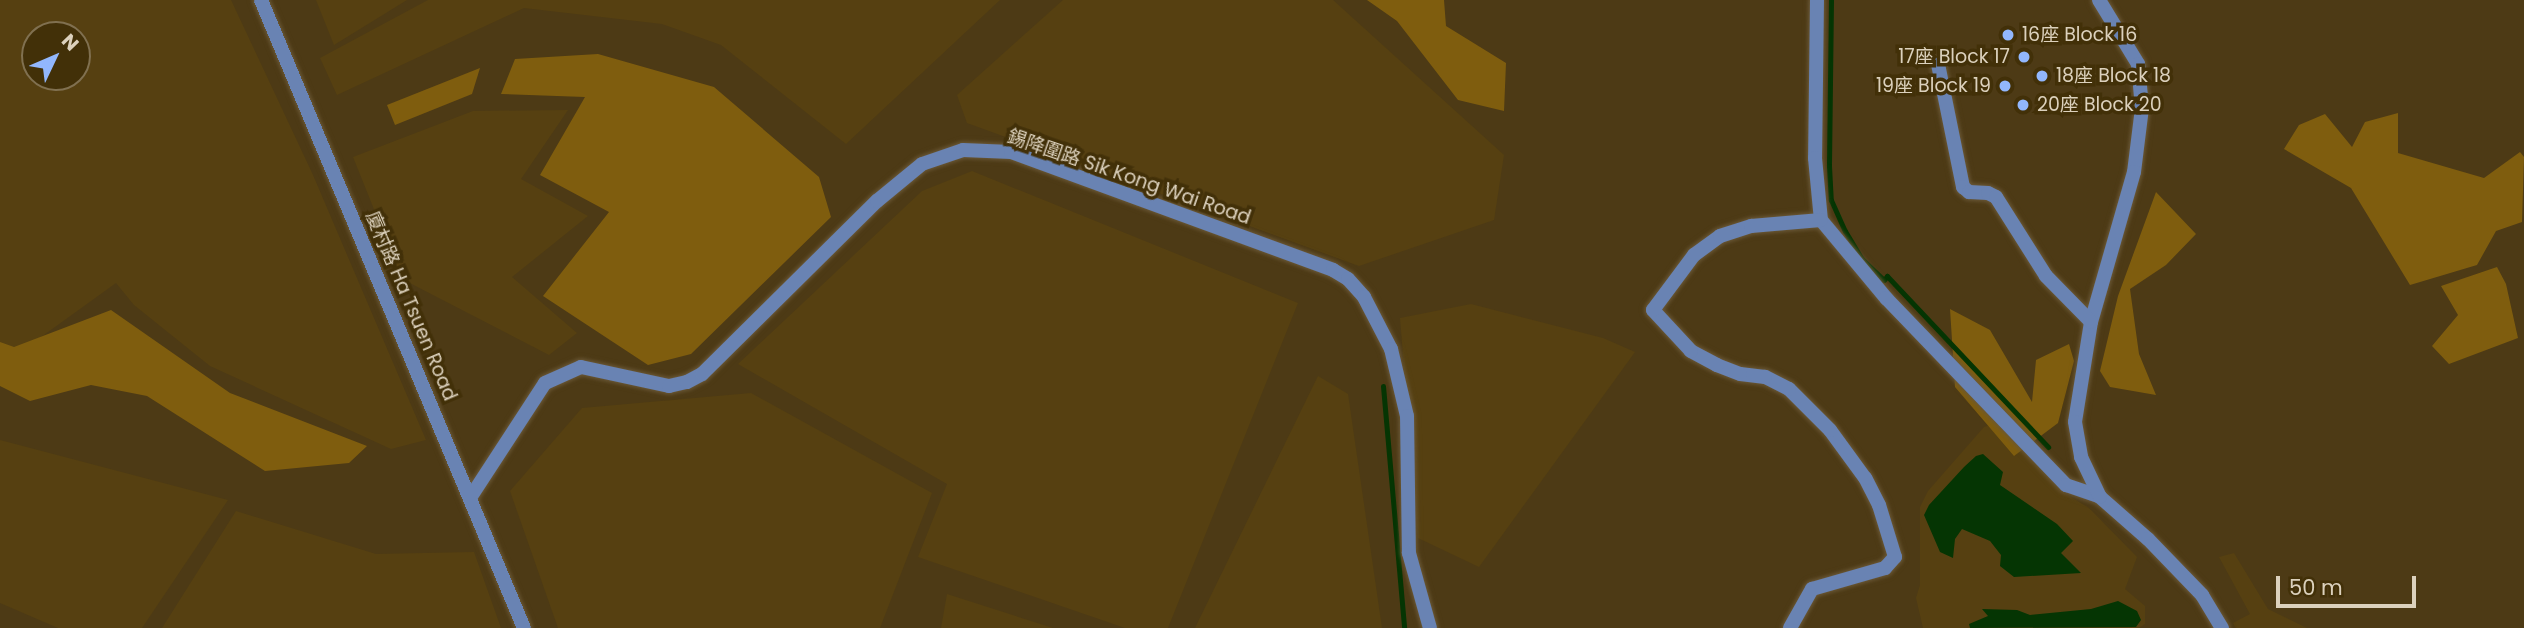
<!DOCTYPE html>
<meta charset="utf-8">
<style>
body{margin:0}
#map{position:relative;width:2524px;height:628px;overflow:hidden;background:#4d3a15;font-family:Poppins,"Noto Sans SC",sans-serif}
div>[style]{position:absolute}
.built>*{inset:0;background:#564011}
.green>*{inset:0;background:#7f5d0e}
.water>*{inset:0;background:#053503}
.stream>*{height:5px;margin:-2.5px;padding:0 2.5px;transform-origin:2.5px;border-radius:2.5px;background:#053503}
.roads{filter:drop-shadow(0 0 2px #6a5837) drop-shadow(0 0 2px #6a5837)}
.minor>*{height:14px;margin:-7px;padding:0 7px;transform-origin:7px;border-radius:7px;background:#6983b3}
.tertiary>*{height:14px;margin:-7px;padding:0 7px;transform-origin:7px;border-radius:7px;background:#6983b3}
.dots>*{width:19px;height:19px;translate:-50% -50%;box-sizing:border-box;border:4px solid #423008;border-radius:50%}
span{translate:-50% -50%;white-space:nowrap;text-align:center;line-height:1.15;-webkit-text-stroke:7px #423008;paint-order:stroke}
.poi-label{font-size:19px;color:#dcd1bd}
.left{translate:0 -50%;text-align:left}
.right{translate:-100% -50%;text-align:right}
.street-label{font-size:19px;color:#dcd1bd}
.north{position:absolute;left:21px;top:21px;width:70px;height:70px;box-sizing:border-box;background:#423008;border:2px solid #807050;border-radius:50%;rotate:46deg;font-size:19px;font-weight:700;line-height:28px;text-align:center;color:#dcd1bd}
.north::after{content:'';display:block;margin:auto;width:24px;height:32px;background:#92b7fd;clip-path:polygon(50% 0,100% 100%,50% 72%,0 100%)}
.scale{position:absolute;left:2276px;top:576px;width:140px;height:32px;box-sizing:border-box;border:4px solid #dcd1bd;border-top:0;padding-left:9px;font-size:21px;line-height:24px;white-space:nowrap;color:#dcd1bd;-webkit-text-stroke:5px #423008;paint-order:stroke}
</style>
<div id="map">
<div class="built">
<div style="clip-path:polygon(evenodd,0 0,231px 0,313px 175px,426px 440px,391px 449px,210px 366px,134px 305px,116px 283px,5px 363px,0 360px,0 0,35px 35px,77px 35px,77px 77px,35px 77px,35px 35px)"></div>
<div style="clip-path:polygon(316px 0,407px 0,334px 45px)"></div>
<div style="clip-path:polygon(428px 0,1000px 0,846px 144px,721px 45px,662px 24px,524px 8px,337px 95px,320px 58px)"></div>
<div style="clip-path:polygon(1063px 0,1333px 0,1504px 155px,1494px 220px,1359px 266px,967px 123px,957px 95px)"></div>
<div style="clip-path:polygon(568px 110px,521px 179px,588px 216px,512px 277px,577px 333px,549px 355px,402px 279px,353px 157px,473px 111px)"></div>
<div style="clip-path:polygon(972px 171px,1298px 303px,1168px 628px,1125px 628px,918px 557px,947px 484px,738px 364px,922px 191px)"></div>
<div style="clip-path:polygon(1471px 304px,1603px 338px,1635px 352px,1479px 567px,1418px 538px,1400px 318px)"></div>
<div style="clip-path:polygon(1318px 376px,1348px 394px,1382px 628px,1195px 628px)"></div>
<div style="clip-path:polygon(751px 393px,932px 493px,880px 628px,558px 628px,510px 491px,582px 408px)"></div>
<div style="clip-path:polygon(1992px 424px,1999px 425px,2064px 493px,2089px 508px,2137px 557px,2125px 589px,2145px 606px,2145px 624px,2139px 628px,1923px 628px,1916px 598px,1920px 585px,1920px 507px,1928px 491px,1984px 427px)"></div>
<div style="clip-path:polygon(0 440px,228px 500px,142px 628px,58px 628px,0 603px)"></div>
<div style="clip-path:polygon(236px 511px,376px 554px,474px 552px,501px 628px,162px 628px)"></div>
<div style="clip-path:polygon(2234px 553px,2268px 609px,2307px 628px,2236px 628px,2233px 623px,2250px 614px,2219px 557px)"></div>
<div style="clip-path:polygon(947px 594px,1053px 628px,941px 628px)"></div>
</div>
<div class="green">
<div style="clip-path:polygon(1367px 0,1444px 0,1446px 26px,1506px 63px,1504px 111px,1458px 100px,1397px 21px)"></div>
<div style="clip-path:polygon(598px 54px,714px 87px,819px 177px,831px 217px,691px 354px,648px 365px,543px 296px,609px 212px,540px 175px,585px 97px,501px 94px,515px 59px)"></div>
<div style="clip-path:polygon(480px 68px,472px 94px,395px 125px,387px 105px)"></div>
<div style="clip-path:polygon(2398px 113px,2398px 153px,2484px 178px,2520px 152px,2524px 157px,2522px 222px,2496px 231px,2477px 265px,2410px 285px,2351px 188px,2284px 149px,2299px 125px,2325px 114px,2352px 147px,2365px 122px)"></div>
<div style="clip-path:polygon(2156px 192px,2196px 234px,2166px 265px,2130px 289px,2139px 354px,2156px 395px,2110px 387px,2100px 371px,2118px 296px)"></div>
<div style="clip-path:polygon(2497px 267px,2506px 284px,2518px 338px,2449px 364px,2432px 346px,2458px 315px,2441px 286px)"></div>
<div style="clip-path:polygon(1950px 309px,1990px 330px,2032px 402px,2036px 360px,2069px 344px,2074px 361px,2058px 423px,2014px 456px,1955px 387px)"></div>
<div style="clip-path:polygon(111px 310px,230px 393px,367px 446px,349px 463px,265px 471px,147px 396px,91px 385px,30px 401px,0 386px,0 342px,14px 347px)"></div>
</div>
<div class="water">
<div style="clip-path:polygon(1983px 454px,2003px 472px,2000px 485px,2057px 524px,2073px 541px,2061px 553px,2081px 573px,2014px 577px,2000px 566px,2001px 555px,1990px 541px,1962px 529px,1955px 539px,1953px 558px,1940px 552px,1924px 515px,1929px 505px,1964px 467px,1976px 456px)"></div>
<div style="clip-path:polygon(2118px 601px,2137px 611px,2141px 620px,2136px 627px,1970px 628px,1969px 624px,1988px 616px,1982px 609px,2017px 610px,2030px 615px,2091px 609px)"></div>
</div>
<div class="stream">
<div style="left:1831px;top:0;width:166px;rotate:90.7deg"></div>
<div style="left:1829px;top:166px;width:34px;rotate:87deg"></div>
<div style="left:1831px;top:200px;width:34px;rotate:66deg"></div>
<div style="left:1845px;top:231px;width:33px;rotate:59deg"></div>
<div style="left:1862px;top:259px;width:30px;rotate:44deg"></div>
<div style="left:1884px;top:280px;width:5px;rotate:-53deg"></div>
<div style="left:1887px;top:276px;width:235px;rotate:46.7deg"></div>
<div style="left:1383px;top:386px;width:243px;rotate:85deg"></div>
</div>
<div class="roads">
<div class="minor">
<div style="left:1817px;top:0;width:158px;rotate:90.7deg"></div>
<div style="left:1815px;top:158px;width:62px;rotate:84.5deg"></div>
<div style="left:1821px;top:220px;width:102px;rotate:50.2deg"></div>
<div style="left:1886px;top:298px;width:260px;rotate:46.1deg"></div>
<div style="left:2066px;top:485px;width:36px;rotate:19deg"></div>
<div style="left:2100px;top:497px;width:64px;rotate:41.2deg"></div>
<div style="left:2148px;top:539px;width:78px;rotate:46deg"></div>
<div style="left:2202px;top:595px;width:39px;rotate:59deg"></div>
<div style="left:2099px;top:0;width:75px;rotate:58.6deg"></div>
<div style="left:2138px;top:64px;width:44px;rotate:84.8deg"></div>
<div style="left:2142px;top:108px;width:64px;rotate:97.1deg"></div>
<div style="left:2134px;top:172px;width:156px;rotate:106deg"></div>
<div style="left:2091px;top:322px;width:101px;rotate:99.1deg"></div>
<div style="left:2075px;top:422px;width:36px;rotate:80deg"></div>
<div style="left:2081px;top:457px;width:44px;rotate:64.6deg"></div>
<div style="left:1938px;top:64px;width:126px;rotate:78.5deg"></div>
<div style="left:1963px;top:187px;width:8px;rotate:40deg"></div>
<div style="left:1969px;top:192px;width:19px;rotate:3deg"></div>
<div style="left:1988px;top:193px;width:9px;rotate:27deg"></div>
<div style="left:1996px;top:197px;width:93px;rotate:57.7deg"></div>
<div style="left:2046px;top:276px;width:64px;rotate:45.6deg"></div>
<div style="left:470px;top:498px;width:137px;rotate:-56.9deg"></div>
<div style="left:545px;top:383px;width:39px;rotate:-24deg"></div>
<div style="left:581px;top:367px;width:90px;rotate:12.2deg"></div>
<div style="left:669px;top:386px;width:18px;rotate:-13deg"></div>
<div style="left:687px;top:382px;width:17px;rotate:-28deg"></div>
<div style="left:702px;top:374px;width:246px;rotate:-44.7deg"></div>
<div style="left:877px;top:201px;width:58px;rotate:-39.4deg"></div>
<div style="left:922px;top:164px;width:43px;rotate:-18.9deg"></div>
<div style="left:963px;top:150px;width:48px;rotate:2.4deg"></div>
<div style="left:1011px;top:152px;width:343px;rotate:20.1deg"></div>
<div style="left:1333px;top:270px;width:17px;rotate:31deg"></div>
<div style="left:1348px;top:279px;width:24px;rotate:48deg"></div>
<div style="left:1364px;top:297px;width:59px;rotate:62.6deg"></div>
<div style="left:1391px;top:349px;width:69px;rotate:76.6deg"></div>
<div style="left:1407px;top:416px;width:137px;rotate:89.2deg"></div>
<div style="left:1409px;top:553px;width:78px;rotate:74.4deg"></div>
<div style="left:1790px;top:628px;width:45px;rotate:-60.6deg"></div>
<div style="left:1812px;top:589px;width:76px;rotate:-16deg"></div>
<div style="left:1885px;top:568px;width:15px;rotate:-48deg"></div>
<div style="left:1895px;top:557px;width:54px;rotate:-107.1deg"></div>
<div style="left:1879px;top:505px;width:30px;rotate:-117deg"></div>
<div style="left:1865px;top:478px;width:59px;rotate:-126.1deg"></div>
<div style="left:1830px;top:430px;width:58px;rotate:-135deg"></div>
<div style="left:1789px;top:389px;width:27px;rotate:-153deg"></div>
<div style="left:1765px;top:377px;width:25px;rotate:-173deg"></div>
<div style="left:1740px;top:374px;width:25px;rotate:-159deg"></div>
<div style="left:1717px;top:365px;width:30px;rotate:-152deg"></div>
<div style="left:1691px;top:351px;width:56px;rotate:-132.8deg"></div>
<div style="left:1653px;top:310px;width:69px;rotate:-53.3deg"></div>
<div style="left:1694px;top:255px;width:32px;rotate:-36deg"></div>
<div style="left:1720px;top:236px;width:33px;rotate:-18deg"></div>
<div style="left:1751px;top:226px;width:70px;rotate:-4.9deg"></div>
</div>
<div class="tertiary">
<div style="left:261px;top:0;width:681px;rotate:67.28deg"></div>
</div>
</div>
<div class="dots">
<div style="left:2008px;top:35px;background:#92b7fd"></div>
<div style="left:2024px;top:57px;background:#92b7fd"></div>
<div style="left:2042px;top:76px;background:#92b7fd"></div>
<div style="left:2005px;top:86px;background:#92b7fd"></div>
<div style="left:2023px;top:105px;background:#92b7fd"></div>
</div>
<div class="poi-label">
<span class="left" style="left:2022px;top:35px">16座 Block 16</span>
<span class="right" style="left:2010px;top:57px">17座 Block 17</span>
<span class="left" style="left:2056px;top:76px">18座 Block 18</span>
<span class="right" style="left:1991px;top:86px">19座 Block 19</span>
<span class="left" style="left:2037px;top:105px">20座 Block 20</span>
</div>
<div class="street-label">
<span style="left:1129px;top:177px;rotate:19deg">錫降圍路 Sik Kong Wai Road</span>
<span style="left:411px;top:306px;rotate:67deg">廈村路 Ha Tsuen Road</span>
</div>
<div class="north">N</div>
<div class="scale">50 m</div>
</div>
